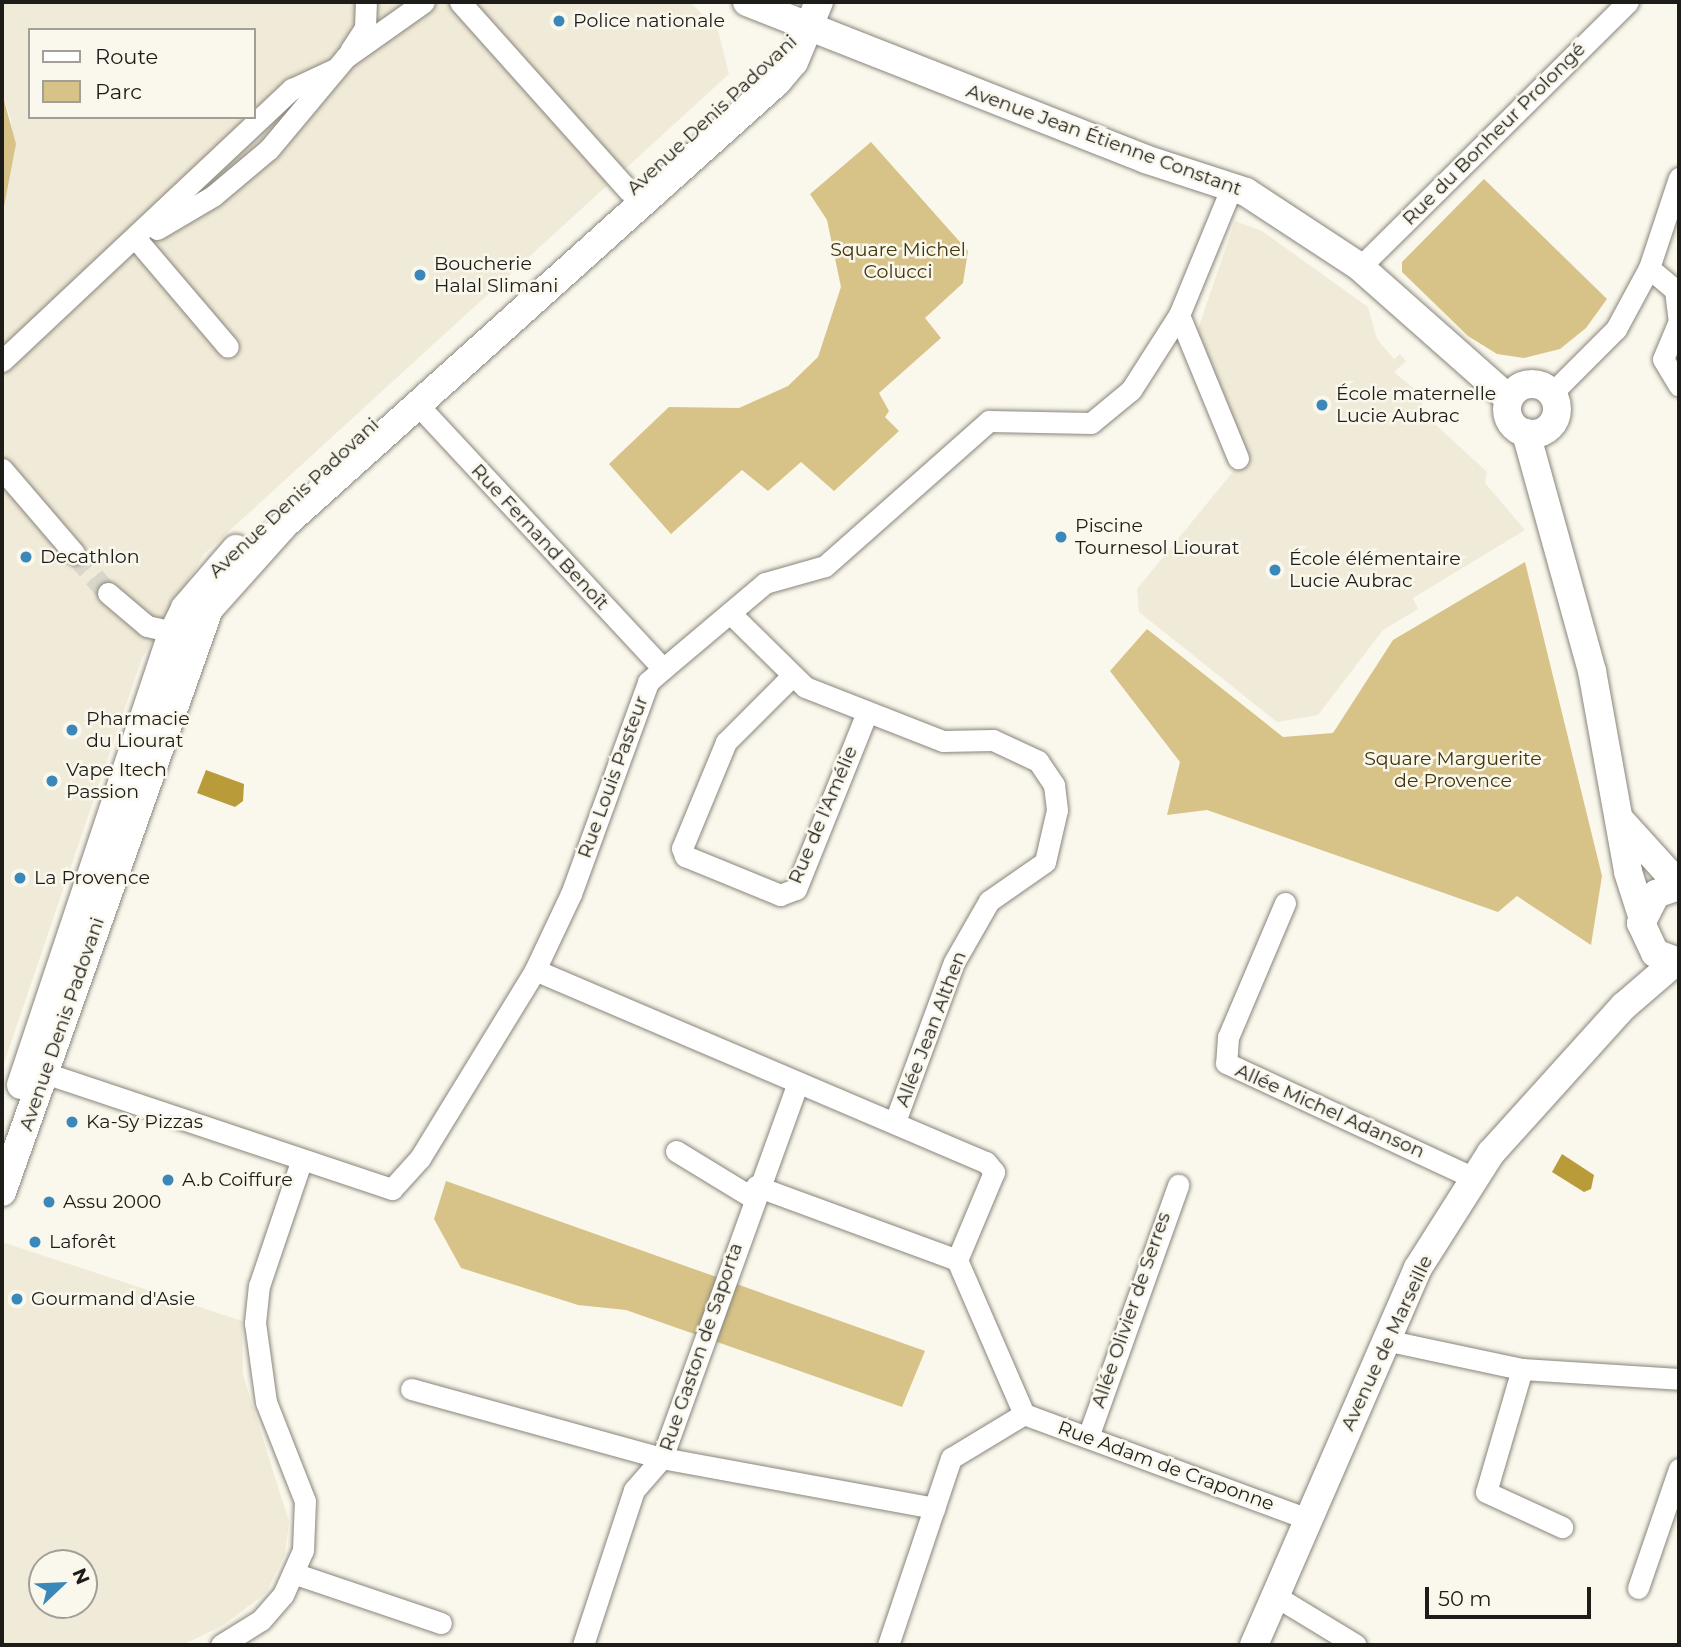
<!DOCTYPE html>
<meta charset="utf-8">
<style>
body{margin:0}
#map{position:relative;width:1681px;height:1647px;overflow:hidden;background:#faf7ec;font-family:Montserrat,sans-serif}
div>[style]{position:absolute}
.built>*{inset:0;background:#f0ead8}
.green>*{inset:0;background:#d7c387}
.water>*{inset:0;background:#ba9b3a}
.street-tunnel>*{height:21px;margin-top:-10.5px;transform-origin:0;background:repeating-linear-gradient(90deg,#d9d6cc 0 21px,transparent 0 31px)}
.roads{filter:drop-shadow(0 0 2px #89857c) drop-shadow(0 0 2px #89857c)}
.street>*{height:21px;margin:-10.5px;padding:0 10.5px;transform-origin:10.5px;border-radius:10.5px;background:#fff}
.secondary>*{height:28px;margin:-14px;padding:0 14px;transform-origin:14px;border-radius:14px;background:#fff}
.secondary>.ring{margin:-14px;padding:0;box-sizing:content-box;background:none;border:28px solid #fff;border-radius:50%}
.dots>*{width:19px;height:19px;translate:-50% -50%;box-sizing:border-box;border:4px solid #faf7ec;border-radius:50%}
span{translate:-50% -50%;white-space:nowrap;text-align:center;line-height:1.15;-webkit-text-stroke:5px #faf7ec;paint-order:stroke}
.poi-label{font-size:19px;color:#1e1c19}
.left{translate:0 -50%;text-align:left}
.street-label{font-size:19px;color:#1e1c19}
.park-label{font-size:19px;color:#42350b}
.frame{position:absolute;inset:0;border:4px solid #1e1c19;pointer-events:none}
.legend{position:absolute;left:28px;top:28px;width:228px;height:91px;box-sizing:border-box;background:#faf7ec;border:2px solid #a29f98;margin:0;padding:9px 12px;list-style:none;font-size:21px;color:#1e1c19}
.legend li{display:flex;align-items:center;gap:14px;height:35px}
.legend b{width:35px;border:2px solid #a29f98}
.north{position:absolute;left:28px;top:1549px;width:70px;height:70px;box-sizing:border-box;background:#faf7ec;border:2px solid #a29f98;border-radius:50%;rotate:67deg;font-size:19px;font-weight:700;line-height:28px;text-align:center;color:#1e1c19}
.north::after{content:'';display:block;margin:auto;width:24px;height:32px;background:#3a87ba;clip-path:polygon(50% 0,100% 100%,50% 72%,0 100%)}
.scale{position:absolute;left:1425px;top:1587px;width:166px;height:32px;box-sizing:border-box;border:4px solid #1e1c19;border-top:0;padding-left:9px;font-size:21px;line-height:24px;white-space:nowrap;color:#1e1c19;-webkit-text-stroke:5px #faf7ec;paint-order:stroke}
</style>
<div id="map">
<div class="built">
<div style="clip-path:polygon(evenodd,2px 2px,690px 2px,718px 30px,729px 74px,204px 554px,142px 658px,2px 1069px,2px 217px,11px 120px,2px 93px,2px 2px,30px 30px,254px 30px,254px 117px,30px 117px,30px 30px)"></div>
<div style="clip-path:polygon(1235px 221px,1262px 231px,1368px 307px,1377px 339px,1394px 359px,1400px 354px,1406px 361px,1394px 372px,1421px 395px,1423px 413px,1487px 472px,1485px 483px,1525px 530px,1413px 598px,1418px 609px,1383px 630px,1318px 715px,1277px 722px,1139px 612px,1137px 589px,1245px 457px,1198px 329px)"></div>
<div style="clip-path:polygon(evenodd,2px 1242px,242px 1321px,243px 1375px,289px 1522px,285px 1554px,266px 1593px,222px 1626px,182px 1645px,2px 1645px,2px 1242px,42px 1563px,84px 1563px,84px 1605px,42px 1605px,42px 1563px)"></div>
</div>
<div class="green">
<div style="clip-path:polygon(2px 93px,16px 144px,2px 217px)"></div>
<div style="clip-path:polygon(871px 142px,968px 251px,963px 283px,925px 318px,941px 338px,879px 393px,889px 411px,885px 417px,899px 431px,834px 491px,801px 462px,768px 491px,742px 470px,671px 534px,609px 464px,669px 407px,739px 408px,788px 386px,818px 357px,841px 287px,827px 220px,810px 194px)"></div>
<div style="clip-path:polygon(1484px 179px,1607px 299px,1586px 328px,1560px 349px,1524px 358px,1497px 354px,1468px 336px,1402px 272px,1402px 262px)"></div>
<div style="clip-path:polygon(1525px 562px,1602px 876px,1591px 945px,1517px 896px,1498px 912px,1207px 810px,1167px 815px,1180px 762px,1110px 671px,1147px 629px,1283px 737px,1333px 733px,1393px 640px)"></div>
<div style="clip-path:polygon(446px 1181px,925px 1351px,902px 1407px,626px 1310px,578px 1305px,461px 1268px,434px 1219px)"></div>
</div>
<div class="water">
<div style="clip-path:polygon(206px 770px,244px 784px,243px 801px,235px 807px,197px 793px)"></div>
<div style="clip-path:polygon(1562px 1154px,1594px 1175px,1591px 1189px,1584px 1192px,1552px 1172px)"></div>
</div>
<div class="street-tunnel">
<div style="left:74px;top:553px;width:52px;rotate:49.6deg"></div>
</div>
<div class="roads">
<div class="street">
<div style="left:460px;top:2px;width:254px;rotate:48.2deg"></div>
<div style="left:350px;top:51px;width:27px;rotate:-57deg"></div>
<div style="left:365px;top:28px;width:26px;rotate:-88deg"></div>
<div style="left:157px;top:229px;width:65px;rotate:-30.5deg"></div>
<div style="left:213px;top:196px;width:73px;rotate:-40deg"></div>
<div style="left:269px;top:149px;width:120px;rotate:-50.1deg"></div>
<div style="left:346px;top:57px;width:95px;rotate:-35.2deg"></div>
<div style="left:137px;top:240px;width:140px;rotate:49.6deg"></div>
<div style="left:1360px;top:267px;width:377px;rotate:-44.7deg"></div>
<div style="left:1649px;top:268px;width:34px;rotate:40deg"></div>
<div style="left:1675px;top:290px;width:31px;rotate:83deg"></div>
<div style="left:1679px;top:321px;width:41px;rotate:112.8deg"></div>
<div style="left:1663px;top:359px;width:31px;rotate:59deg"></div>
<div style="left:1179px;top:315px;width:136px;rotate:-67.6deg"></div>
<div style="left:2px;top:361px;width:398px;rotate:-43.2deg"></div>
<div style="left:292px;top:89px;width:45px;rotate:-24.9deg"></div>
<div style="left:1551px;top:394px;width:92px;rotate:-45deg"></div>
<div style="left:1616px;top:329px;width:69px;rotate:-61.6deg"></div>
<div style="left:1649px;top:268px;width:95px;rotate:-71.6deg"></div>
<div style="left:418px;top:405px;width:360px;rotate:47.1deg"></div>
<div style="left:2px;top:469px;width:111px;rotate:49.4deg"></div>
<div style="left:108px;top:593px;width:51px;rotate:40.2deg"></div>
<div style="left:147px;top:626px;width:40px;rotate:13deg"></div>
<div style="left:730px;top:613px;width:105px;rotate:44.6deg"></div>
<div style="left:805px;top:687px;width:148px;rotate:21.4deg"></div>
<div style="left:943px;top:741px;width:50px;rotate:-1.1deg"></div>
<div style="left:993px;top:740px;width:50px;rotate:25deg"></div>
<div style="left:1038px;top:761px;width:29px;rotate:56deg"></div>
<div style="left:1054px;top:785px;width:25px;rotate:83deg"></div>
<div style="left:1057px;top:810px;width:53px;rotate:103deg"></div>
<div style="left:1045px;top:862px;width:68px;rotate:145.1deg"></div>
<div style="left:989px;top:901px;width:70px;rotate:119.8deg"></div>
<div style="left:954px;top:962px;width:167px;rotate:110.3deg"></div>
<div style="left:790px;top:678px;width:91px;rotate:135deg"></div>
<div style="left:726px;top:742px;width:115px;rotate:112.5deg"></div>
<div style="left:682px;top:848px;width:9px;rotate:69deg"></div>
<div style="left:685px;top:856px;width:103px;rotate:22.3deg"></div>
<div style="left:780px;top:895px;width:17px;rotate:-21deg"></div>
<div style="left:796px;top:889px;width:191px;rotate:-68.1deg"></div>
<div style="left:1285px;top:903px;width:146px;rotate:113deg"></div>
<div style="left:1228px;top:1037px;width:26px;rotate:94deg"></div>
<div style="left:1226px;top:1063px;width:276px;rotate:24.9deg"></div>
<div style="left:535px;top:970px;width:490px;rotate:23.1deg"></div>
<div style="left:986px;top:1162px;width:13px;rotate:51deg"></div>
<div style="left:994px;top:1172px;width:95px;rotate:112.8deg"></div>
<div style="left:45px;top:1073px;width:366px;rotate:18.5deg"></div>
<div style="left:392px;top:1189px;width:42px;rotate:-47.9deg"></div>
<div style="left:420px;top:1158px;width:220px;rotate:-58.5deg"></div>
<div style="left:535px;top:970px;width:84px;rotate:-64.7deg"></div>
<div style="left:571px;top:894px;width:226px;rotate:-70deg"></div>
<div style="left:648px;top:682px;width:20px;rotate:-41deg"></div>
<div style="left:663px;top:669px;width:133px;rotate:-40.1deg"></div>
<div style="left:765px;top:583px;width:62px;rotate:-15.8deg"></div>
<div style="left:825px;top:566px;width:219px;rotate:-41.5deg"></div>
<div style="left:989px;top:421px;width:102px;rotate:1.1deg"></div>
<div style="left:1091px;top:423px;width:52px;rotate:-39.5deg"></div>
<div style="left:1131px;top:390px;width:89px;rotate:-57.4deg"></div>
<div style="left:1179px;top:315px;width:155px;rotate:67.6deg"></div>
<div style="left:676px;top:1151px;width:90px;rotate:31.4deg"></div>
<div style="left:756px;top:1186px;width:214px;rotate:20.2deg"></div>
<div style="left:957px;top:1260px;width:168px;rotate:66.5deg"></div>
<div style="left:1024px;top:1414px;width:85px;rotate:148.9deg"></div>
<div style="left:951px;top:1458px;width:197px;rotate:108.6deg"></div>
<div style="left:1385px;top:1340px;width:140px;rotate:12deg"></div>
<div style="left:1522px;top:1369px;width:157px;rotate:3.6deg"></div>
<div style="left:1522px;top:1369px;width:128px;rotate:106.3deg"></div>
<div style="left:1486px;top:1492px;width:84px;rotate:24.7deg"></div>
<div style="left:411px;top:1389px;width:260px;rotate:15.4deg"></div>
<div style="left:662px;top:1458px;width:277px;rotate:10.4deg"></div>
<div style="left:1024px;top:1414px;width:303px;rotate:20.3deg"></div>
<div style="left:1088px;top:1437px;width:268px;rotate:-70.3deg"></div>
<div style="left:293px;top:1573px;width:156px;rotate:18.7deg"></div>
<div style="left:1638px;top:1588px;width:126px;rotate:-71deg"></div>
<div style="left:1277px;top:1597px;width:92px;rotate:31.3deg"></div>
<div style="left:221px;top:1645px;width:47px;rotate:-32deg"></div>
<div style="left:261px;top:1620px;width:33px;rotate:-49deg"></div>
<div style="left:283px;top:1595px;width:49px;rotate:-66deg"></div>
<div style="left:303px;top:1550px;width:49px;rotate:-87.7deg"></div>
<div style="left:305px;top:1501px;width:106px;rotate:-111.5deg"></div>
<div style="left:266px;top:1402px;width:80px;rotate:-97.9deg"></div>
<div style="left:255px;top:1323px;width:37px;rotate:-84deg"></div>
<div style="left:259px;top:1286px;width:131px;rotate:-71.3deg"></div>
<div style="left:583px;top:1645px;width:163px;rotate:-71.8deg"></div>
<div style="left:634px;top:1490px;width:43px;rotate:-48.8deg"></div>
<div style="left:662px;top:1458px;width:399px;rotate:-70.1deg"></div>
</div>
<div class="secondary">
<div style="left:747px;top:2px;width:428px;rotate:21.5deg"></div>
<div style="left:1145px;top:159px;width:106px;rotate:18.1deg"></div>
<div style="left:1246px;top:192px;width:136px;rotate:33.3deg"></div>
<div style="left:1360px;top:267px;width:199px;rotate:41.5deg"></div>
<div class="ring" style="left:1507px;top:384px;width:22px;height:22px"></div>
<div style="left:1526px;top:433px;width:247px;rotate:74.5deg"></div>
<div style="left:1592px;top:671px;width:204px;rotate:79.8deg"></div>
<div style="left:1628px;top:872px;width:46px;rotate:72.3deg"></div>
<div style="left:1621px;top:821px;width:86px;rotate:47.8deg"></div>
<div style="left:1679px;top:886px;width:24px;rotate:161deg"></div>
<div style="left:1656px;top:894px;width:33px;rotate:117deg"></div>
<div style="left:1641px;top:923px;width:33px;rotate:65deg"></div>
<div style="left:1655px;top:953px;width:26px;rotate:21deg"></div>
<div style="left:21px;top:1085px;width:475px;rotate:-71.5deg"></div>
<div style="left:172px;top:635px;width:30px;rotate:-64deg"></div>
<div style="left:185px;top:608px;width:78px;rotate:-49.2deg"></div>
<div style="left:2px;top:1192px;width:619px;rotate:-70.45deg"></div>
<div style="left:209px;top:609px;width:114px;rotate:-48.2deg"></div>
<div style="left:285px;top:524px;width:661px;rotate:-41.94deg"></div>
<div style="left:777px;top:82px;width:26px;rotate:-50deg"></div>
<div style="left:794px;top:62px;width:65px;rotate:-67.4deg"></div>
<div style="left:1254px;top:1645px;width:411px;rotate:-66.5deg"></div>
<div style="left:1418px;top:1268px;width:136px;rotate:-57.6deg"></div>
<div style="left:1491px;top:1153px;width:198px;rotate:-47.9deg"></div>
<div style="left:1624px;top:1006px;width:67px;rotate:-40.8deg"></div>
</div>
</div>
<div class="dots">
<div style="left:559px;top:21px;background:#3a87ba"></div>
<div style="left:420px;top:275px;background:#3a87ba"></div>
<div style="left:1322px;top:405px;background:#3a87ba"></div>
<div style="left:1061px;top:537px;background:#3a87ba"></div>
<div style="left:26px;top:557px;background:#3a87ba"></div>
<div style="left:1275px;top:570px;background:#3a87ba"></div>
<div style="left:72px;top:730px;background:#3a87ba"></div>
<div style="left:52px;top:781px;background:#3a87ba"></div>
<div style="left:20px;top:878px;background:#3a87ba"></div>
<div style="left:72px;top:1122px;background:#3a87ba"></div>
<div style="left:168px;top:1180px;background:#3a87ba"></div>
<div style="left:49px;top:1202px;background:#3a87ba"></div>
<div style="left:35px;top:1242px;background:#3a87ba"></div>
<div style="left:17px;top:1299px;background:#3a87ba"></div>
</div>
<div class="poi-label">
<span class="left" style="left:573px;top:21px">Police nationale</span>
<span class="left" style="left:434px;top:275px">Boucherie<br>Halal Slimani</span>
<span class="left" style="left:1336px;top:405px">École maternelle<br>Lucie Aubrac</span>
<span class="left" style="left:1075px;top:537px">Piscine<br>Tournesol Liourat</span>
<span class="left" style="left:40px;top:557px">Decathlon</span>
<span class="left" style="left:1289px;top:570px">École élémentaire<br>Lucie Aubrac</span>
<span class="left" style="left:86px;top:730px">Pharmacie<br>du Liourat</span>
<span class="left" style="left:66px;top:781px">Vape Itech<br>Passion</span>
<span class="left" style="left:34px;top:878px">La Provence</span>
<span class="left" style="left:86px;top:1122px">Ka-Sy Pizzas</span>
<span class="left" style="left:182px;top:1180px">A.b Coiffure</span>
<span class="left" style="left:63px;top:1202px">Assu 2000</span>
<span class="left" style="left:49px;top:1242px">Laforêt</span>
<span class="left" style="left:31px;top:1299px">Gourmand d'Asie</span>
</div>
<div class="street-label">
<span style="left:712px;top:115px;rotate:-43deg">Avenue Denis Padovani</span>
<span style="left:1494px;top:134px;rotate:-45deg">Rue du Bonheur Prolongé</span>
<span style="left:1104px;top:140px;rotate:20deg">Avenue Jean Étienne Constant</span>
<span style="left:294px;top:498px;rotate:-43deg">Avenue Denis Padovani</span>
<span style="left:540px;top:537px;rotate:47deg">Rue Fernand Benoît</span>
<span style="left:613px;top:777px;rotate:-70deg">Rue Louis Pasteur</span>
<span style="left:823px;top:815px;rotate:-67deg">Rue de l'Amélie</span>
<span style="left:62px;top:1024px;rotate:-71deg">Avenue Denis Padovani</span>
<span style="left:931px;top:1029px;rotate:-69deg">Allée Jean Althen</span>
<span style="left:1330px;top:1111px;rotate:24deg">Allée Michel Adanson</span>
<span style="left:1131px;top:1310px;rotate:-71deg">Allée Olivier de Serres</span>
<span style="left:1387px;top:1343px;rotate:-65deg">Avenue de Marseille</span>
<span style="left:701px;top:1347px;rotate:-71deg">Rue Gaston de Saporta</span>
<span style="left:1166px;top:1466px;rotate:20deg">Rue Adam de Craponne</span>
</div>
<div class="park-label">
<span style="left:898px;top:261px">Square Michel<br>Colucci</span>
<span style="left:1453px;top:770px">Square Marguerite<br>de Provence</span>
</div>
<div class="frame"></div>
<ul class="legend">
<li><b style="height:9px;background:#fff"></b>Route</li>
<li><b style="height:19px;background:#d7c387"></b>Parc</li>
</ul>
<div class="north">N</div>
<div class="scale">50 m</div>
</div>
